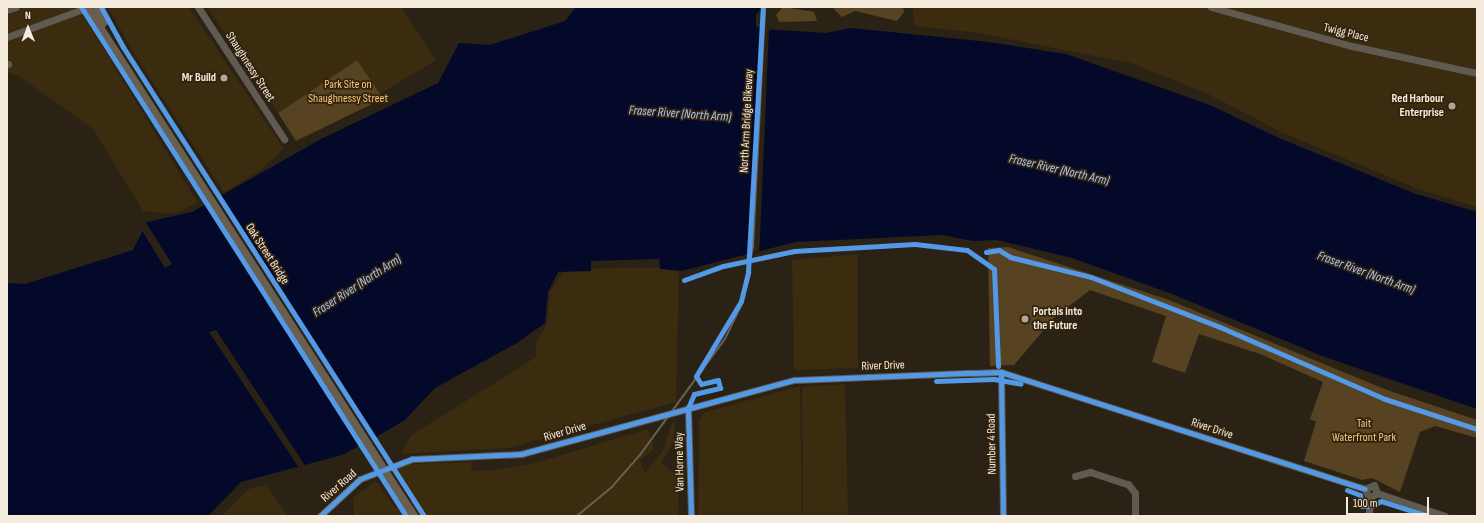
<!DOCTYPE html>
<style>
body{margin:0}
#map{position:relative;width:1484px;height:523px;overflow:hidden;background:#2a2215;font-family:"Sofia Sans Condensed",sans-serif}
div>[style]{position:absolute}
.built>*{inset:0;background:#3b2b0f}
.green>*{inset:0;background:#574221}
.water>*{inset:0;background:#040929}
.pier>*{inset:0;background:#2a2215}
.minor>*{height:7px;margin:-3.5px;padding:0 3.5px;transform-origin:3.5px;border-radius:3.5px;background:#615a50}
.highway>*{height:11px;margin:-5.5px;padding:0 5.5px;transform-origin:5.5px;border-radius:5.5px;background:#685f51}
.rail>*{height:1.5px;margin:-0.75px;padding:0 0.75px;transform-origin:0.75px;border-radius:0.75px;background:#666056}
.cycleway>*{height:5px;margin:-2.5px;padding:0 2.5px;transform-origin:2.5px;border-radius:2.5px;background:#5399e6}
.dots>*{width:11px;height:11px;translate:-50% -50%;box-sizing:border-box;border:2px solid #32230d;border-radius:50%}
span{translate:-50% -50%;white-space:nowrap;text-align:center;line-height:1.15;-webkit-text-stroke:3.5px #32230d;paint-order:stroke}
.street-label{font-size:12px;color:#f6ecde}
.poi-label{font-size:12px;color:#f6ecde;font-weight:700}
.right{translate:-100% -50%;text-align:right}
.left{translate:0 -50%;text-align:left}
.park-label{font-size:12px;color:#f9c87d}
.water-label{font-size:13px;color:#a7c4fc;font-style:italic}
.frame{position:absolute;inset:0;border:8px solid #f6ecde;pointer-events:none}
.north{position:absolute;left:8px;top:8px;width:40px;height:40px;-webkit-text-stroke:3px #32230d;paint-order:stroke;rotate:359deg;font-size:11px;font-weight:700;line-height:16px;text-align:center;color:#f6ecde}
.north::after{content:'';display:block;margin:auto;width:14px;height:18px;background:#f6ecde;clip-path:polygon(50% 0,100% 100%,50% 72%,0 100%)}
.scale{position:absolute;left:1346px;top:497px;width:83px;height:18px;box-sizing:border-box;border:2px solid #f6ecde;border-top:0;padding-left:5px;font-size:12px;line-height:14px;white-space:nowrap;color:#f6ecde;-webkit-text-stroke:3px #32230d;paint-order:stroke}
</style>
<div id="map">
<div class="built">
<div style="clip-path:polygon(25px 7px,79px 7px,7px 34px,7px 14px)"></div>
<div style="clip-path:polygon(108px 7px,189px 7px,284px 149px,263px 168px,224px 193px,130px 47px)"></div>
<div style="clip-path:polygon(207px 7px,401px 7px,436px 60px,380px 94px,357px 60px,278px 113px)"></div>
<div style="clip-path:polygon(912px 7px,1477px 7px,1477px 207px,1418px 189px,1283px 133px,1208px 94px,1131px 63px,978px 33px,915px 26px)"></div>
<div style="clip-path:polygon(81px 12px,198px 203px,174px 214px,143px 211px,93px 129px,19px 76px,7px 72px,7px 40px)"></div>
<div style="clip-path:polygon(858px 254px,858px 368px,794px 370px,792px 260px)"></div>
<div style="clip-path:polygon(679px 267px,676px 402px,508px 448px,401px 454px,411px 435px,536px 357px,536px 342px,547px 324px,550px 292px,565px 269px)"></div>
<div style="clip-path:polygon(845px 384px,848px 516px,803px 516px,802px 387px)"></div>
<div style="clip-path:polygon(800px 386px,802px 516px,698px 516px,699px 420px,705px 412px)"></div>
<div style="clip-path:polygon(675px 421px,674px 442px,661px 463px,678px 476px,679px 516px,354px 516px,353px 497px,376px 481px,396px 508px,412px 500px,396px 469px,412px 464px,471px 462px,472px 471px,495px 470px,535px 463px,648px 429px,654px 449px,640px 460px,645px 473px,664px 449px,671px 424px)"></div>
<div style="clip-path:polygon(266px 485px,288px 516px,222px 516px,249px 489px)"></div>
</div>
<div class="green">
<div style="clip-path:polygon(783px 7px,814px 12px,817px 21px,779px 22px,776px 15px)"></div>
<div style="clip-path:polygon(832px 7px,903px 7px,904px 12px,897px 21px,855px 11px,842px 17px)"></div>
<div style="clip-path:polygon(357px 60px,380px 94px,376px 102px,296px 141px,278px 113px)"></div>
<div style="clip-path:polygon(1008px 247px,1169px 300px,1387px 390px,1477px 420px,1477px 438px,1435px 426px,1420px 432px,1400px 492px,1372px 478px,1362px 480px,1304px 461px,1316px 422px,1310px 419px,1323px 382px,1260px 354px,1199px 334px,1185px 373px,1152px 362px,1166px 316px,1090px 290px,1055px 317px,1014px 365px,990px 366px,988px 248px)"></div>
</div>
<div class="water">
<div style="clip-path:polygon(576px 7px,765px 7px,756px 14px,756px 26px,761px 29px,826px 33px,851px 28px,989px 42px,1066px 54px,1210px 105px,1279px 138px,1416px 194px,1477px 212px,1477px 409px,1322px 356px,1172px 294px,1072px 258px,997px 240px,973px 241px,942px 235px,796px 242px,681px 271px,660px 269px,659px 259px,591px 261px,591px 271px,558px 272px,548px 292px,545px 323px,517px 343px,435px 388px,405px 420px,378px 436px,342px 455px,241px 482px,208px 516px,7px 516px,7px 283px,25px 284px,133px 250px,147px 222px,192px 212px,321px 139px,438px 83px,459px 43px,490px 45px,565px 21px)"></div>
</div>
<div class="pier">
<div style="clip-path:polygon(761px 26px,769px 28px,760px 239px,759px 251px,749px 253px)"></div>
<div style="clip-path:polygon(219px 195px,338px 379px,376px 439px,362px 447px,205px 203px)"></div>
<div style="clip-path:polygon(145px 221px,172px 264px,165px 268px,141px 229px)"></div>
<div style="clip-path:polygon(216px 330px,306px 467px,299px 468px,209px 332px)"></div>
</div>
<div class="minor">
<div style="left:198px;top:7px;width:158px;rotate:56.9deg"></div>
<div style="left:1211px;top:7px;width:146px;rotate:15.5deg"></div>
<div style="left:1352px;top:46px;width:128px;rotate:12.2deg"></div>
<div style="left:7px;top:10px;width:9px;rotate:-18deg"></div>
<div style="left:7px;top:37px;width:86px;rotate:-20.3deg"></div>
<div style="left:7px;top:64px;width:1px"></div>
<div style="left:1001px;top:372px;width:144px;rotate:89.2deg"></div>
<div style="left:688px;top:408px;width:108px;rotate:88.4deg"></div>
<div style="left:1075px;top:476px;width:16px;rotate:-15deg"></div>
<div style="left:1090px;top:472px;width:40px;rotate:18deg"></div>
<div style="left:1128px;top:484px;width:11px;rotate:52deg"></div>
<div style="left:1135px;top:493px;width:23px;rotate:90deg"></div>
<div style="left:1365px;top:489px;width:10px;rotate:66deg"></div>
<div style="left:1369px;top:498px;width:9px;rotate:-32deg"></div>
<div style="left:1365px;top:489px;width:10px;rotate:-24deg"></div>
<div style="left:1374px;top:485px;width:9px;rotate:69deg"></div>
<div style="left:1377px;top:493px;width:72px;rotate:18.7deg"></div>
<div style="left:320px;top:516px;width:54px;rotate:-42.8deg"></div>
<div style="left:360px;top:479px;width:56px;rotate:-21deg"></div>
<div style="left:412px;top:459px;width:109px;rotate:-2.6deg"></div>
<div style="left:521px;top:454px;width:283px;rotate:-15.2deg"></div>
<div style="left:794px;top:380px;width:178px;rotate:-2.3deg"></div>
<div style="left:972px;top:373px;width:29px;rotate:-2deg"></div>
<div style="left:1001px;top:372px;width:382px;rotate:17.8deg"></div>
<div style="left:1369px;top:516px;width:18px;rotate:-90deg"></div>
</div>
<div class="highway">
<div style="left:85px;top:7px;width:605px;rotate:57.28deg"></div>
<div style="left:98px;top:7px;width:15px;rotate:74deg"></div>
</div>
<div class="rail">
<div style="left:577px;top:516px;width:45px;rotate:-39.6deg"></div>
<div style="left:612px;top:487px;width:43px;rotate:-48.8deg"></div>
<div style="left:640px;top:455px;width:144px;rotate:-53.8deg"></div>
<div style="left:725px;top:339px;width:39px;rotate:-64deg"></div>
<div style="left:742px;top:304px;width:58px;rotate:-79.1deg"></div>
<div style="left:753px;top:247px;width:240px;rotate:-87.1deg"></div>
</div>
<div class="cycleway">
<div style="left:81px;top:7px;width:604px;rotate:57.44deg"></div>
<div style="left:101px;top:7px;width:46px;rotate:61.2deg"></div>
<div style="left:123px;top:47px;width:557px;rotate:57.31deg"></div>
<div style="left:986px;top:252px;width:13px;rotate:-9deg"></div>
<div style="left:999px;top:250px;width:13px;rotate:32deg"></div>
<div style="left:1010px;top:257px;width:83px;rotate:13.9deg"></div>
<div style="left:1091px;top:277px;width:138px;rotate:21.2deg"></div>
<div style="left:1220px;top:327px;width:180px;rotate:23.6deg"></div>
<div style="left:1385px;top:399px;width:97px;rotate:18.1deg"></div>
<div style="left:684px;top:280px;width:41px;rotate:-19.7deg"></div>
<div style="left:723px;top:266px;width:73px;rotate:-11.9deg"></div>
<div style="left:794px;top:251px;width:121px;rotate:-3.3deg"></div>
<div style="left:915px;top:244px;width:52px;rotate:6.6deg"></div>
<div style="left:967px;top:250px;width:33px;rotate:35deg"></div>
<div style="left:994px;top:269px;width:97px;rotate:87.6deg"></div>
<div style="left:1001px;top:374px;width:142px;rotate:89.2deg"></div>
<div style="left:936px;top:381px;width:58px;rotate:-2deg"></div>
<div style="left:994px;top:379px;width:27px;rotate:10deg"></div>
<div style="left:1347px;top:490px;width:14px;rotate:21deg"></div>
<div style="left:1360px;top:495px;width:11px;rotate:80deg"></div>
<div style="left:1362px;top:506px;width:10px"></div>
<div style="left:1372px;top:506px;width:10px;rotate:-29deg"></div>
<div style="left:1381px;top:501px;width:49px;rotate:17.7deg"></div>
<div style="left:320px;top:516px;width:54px;rotate:-42.8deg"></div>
<div style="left:360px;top:479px;width:56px;rotate:-21deg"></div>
<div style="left:412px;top:459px;width:109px;rotate:-2.6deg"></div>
<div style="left:521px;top:454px;width:283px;rotate:-15.2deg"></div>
<div style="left:794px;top:380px;width:178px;rotate:-2.3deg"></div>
<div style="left:972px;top:373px;width:29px;rotate:-2deg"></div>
<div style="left:1001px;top:372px;width:382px;rotate:17.8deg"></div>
<div style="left:691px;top:516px;width:108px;rotate:-91.6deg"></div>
<div style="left:688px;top:408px;width:15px;rotate:-67deg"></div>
<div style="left:694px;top:394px;width:27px;rotate:-13deg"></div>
<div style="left:720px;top:388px;width:8px;rotate:-104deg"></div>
<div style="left:718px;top:380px;width:17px;rotate:167deg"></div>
<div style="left:701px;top:384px;width:9px;rotate:-122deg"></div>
<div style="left:696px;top:376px;width:87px;rotate:-59deg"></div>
<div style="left:741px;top:301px;width:30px;rotate:-76deg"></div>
<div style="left:748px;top:272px;width:265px;rotate:-86.8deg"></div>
</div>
<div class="dots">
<div style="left:224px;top:78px;background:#afa598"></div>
<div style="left:1452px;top:106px;background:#afa598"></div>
<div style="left:1025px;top:319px;background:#afa598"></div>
</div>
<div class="street-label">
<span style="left:1346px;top:33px;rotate:14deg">Twigg Place</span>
<span style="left:250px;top:67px;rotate:57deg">Shaughnessy Street</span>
<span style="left:747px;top:121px;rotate:-87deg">North Arm Bridge Bikeway</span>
<span style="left:267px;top:254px;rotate:57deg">Oak Street Bridge</span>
<span style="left:883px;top:366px;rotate:-2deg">River Drive</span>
<span style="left:1212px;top:429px;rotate:18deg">River Drive</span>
<span style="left:565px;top:432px;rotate:-16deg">River Drive</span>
<span style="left:992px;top:444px;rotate:-91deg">Number 4 Road</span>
<span style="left:680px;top:462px;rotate:-91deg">Van Horne Way</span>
<span style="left:339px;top:486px;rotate:-41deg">River Road</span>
</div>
<div class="poi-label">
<span class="right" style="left:216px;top:78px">Mr Build</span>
<span class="right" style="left:1444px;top:106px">Red Harbour<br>Enterprise</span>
<span class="left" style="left:1033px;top:319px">Portals into<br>the Future</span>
</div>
<div class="park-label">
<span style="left:348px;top:92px">Park Site on<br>Shaughnessy Street</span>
<span style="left:1364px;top:431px">Tait<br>Waterfront Park</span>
</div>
<div class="water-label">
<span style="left:680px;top:114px;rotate:4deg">Fraser River (North Arm)</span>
<span style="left:1059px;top:170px;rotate:13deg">Fraser River (North Arm)</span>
<span style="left:1366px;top:273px;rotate:20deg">Fraser River (North Arm)</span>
<span style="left:357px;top:286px;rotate:-33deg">Fraser River (North Arm)</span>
</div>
<div class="frame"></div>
<div class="north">N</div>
<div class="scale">100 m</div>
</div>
